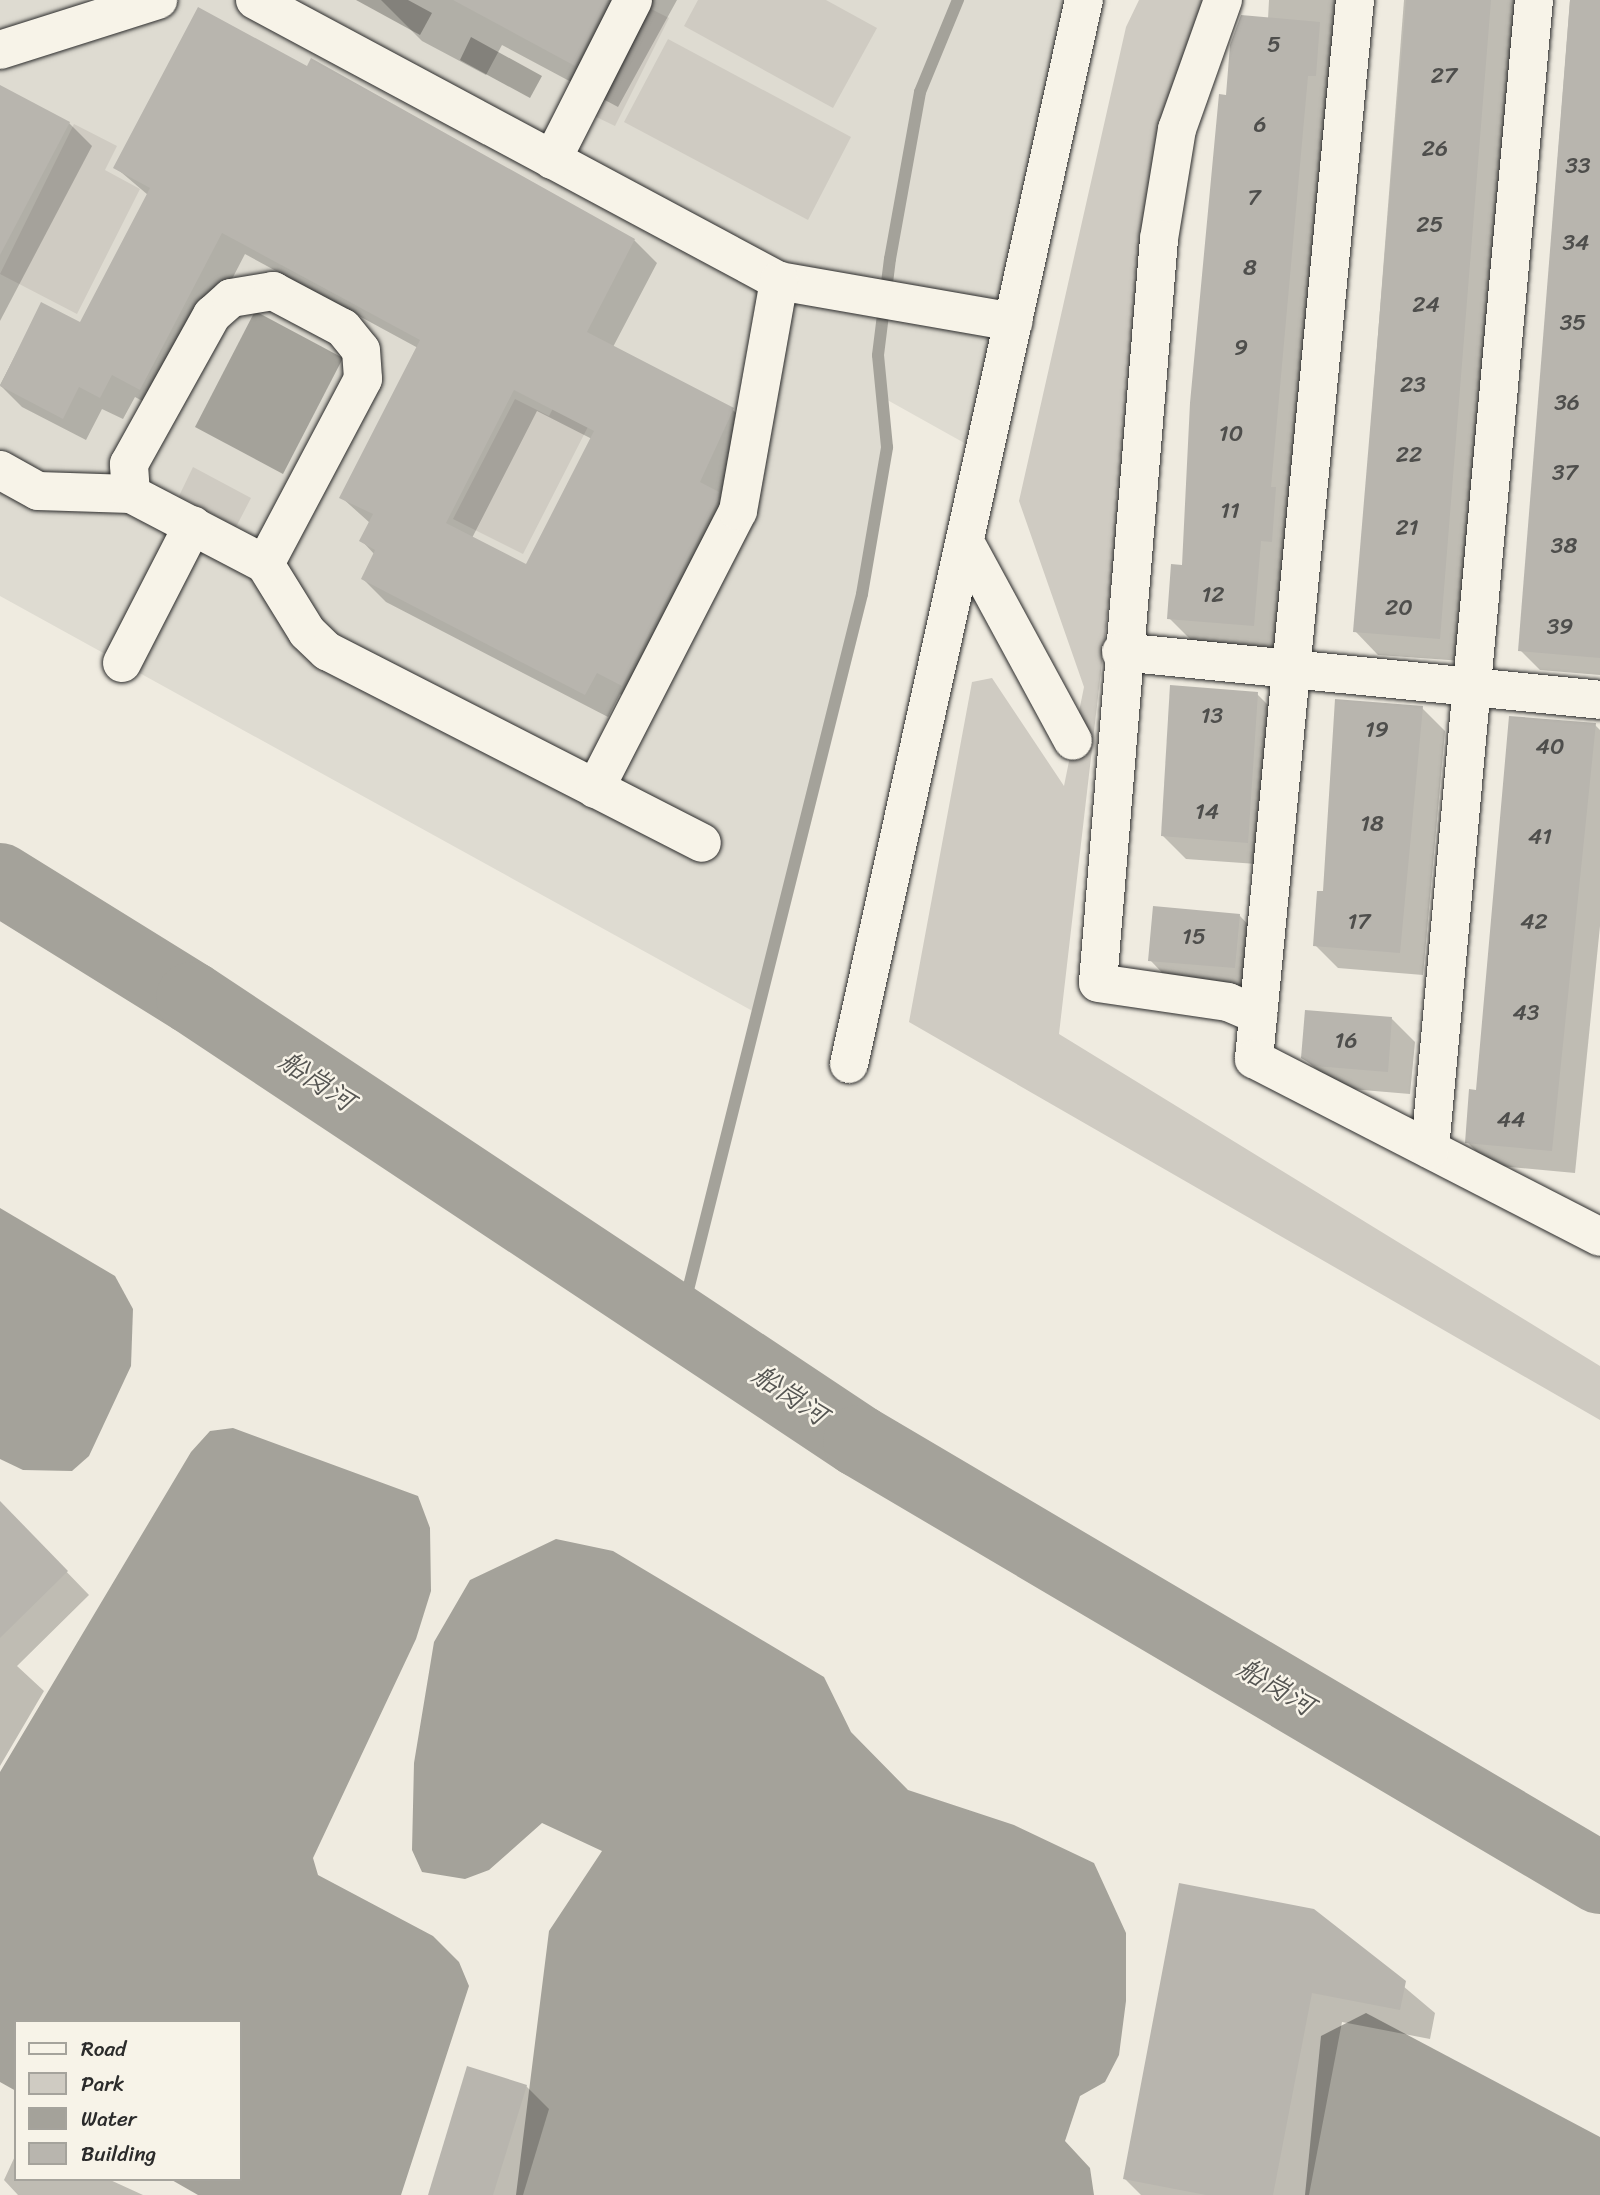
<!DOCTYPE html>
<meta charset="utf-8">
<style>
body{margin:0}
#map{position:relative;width:1600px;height:2195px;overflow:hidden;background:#efebe0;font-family:Sriracha,"LXGW WenKai TC",sans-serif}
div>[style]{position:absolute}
.built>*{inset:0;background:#dedbd1}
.green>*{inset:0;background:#cfcbc2}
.water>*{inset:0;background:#a4a29a}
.shadow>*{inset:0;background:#0003}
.stream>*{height:12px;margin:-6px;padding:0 6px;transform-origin:6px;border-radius:6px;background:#a4a29a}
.river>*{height:72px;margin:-36px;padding:0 36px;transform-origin:36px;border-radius:36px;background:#a4a29a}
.building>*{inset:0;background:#b8b5ae}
.roads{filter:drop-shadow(0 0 2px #2b2b2b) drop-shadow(0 0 2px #2b2b2b)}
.minor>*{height:38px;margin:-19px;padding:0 19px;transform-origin:19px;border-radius:19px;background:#f7f3e8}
span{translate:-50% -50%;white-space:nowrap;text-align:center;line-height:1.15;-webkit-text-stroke:5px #f7f3e8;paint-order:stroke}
.number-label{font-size:23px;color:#4e4e4c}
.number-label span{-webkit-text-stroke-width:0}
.water-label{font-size:28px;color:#555552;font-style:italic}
.legend{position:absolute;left:14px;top:2020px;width:228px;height:161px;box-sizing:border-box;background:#f7f3e8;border:2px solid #a5a39c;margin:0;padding:9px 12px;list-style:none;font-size:21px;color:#2b2b2b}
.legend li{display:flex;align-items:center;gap:14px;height:35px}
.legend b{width:35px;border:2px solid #a5a39c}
</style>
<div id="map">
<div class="built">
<div style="clip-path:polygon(0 0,1084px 0,984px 454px,882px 397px,882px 495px,862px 594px,758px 1014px,0 596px)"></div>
</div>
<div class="green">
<div style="clip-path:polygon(698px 0,826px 0,877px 28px,833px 108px,684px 26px)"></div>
<div style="clip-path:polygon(1139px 0,1209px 0,1163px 135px,1059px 1034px,1600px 1366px,1600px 1420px,909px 1022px,972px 682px,992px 678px,1064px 786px,1084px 687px,1019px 501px,1126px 27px)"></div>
<div style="clip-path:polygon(641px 4px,669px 18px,615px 126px,586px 112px)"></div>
<div style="clip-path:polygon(668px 39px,851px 137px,808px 220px,624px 122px)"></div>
<div style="clip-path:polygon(74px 124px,117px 146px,105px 170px,140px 189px,77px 314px,0 274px)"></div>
<div style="clip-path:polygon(560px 395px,595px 413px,523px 554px,453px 519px,515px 399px,549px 416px)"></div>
<div style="clip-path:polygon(193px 467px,251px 498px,236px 527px,179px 496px)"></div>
</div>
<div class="water">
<div style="clip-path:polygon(356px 0,408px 0,432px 13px,420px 35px)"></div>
<div style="clip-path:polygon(471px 37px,542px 76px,530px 98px,460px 60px)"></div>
<div style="clip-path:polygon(255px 311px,343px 358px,283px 474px,195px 427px)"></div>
<div style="clip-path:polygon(0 1208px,115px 1276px,133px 1309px,131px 1366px,89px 1456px,72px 1471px,23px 1470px,0 1459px)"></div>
<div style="clip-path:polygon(233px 1428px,418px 1496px,430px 1528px,431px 1591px,416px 1639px,313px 1858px,318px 1875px,433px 1936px,459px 1962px,469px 1986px,401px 2195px,198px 2195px,170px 2179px,240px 2179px,240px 2022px,16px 2022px,16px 2091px,0 2082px,0 1772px,191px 1452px,210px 1431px)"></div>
<div style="clip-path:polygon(556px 1539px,613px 1551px,824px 1677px,851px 1732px,908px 1790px,1014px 1825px,1094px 1863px,1126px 1933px,1126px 2001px,1119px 2055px,1105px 2082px,1080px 2096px,1065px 2141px,1090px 2168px,1094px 2195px,516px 2195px,549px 1931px,602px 1851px,542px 1823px,489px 1870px,465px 1879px,422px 1872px,412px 1850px,414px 1763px,434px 1642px,470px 1580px)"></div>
<div style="clip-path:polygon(1366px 2013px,1600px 2137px,1600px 2195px,1305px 2195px,1321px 2036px)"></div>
</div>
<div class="shadow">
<div style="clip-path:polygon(381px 0,677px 0,618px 107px,502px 45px,486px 75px,422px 41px)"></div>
<div style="clip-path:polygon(1269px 0,1354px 0,1276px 648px,1192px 641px,1169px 618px,1183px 567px,1228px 97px,1268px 19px)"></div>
<div style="clip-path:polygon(1404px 0,1515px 0,1463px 661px,1378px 655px,1355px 631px)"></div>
<div style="clip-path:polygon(1570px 0,1600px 0,1600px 675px,1540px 670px,1520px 650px)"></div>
<div style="clip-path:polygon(0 87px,69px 123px,92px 146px,0 321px)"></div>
<div style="clip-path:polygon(evenodd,115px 167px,634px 240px,657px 263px,613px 347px,733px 410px,756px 432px,645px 708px,620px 694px,608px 717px,386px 602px,363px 579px,375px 555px,362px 541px,370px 523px,341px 497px,418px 348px,245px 254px,163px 412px,135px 397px,123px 419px,102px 409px,86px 440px,22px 407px,0 385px,42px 304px,80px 325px,148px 195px,115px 167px,537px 411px,592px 439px,527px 567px,472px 538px,537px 411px)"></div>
<div style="clip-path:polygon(1257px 694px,1280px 717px,1271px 865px,1186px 859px,1162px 835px)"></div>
<div style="clip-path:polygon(1422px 708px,1445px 731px,1423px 975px,1338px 968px,1315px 945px,1325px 893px)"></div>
<div style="clip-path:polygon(1595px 725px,1600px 730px,1600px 926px,1575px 1173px,1490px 1165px,1467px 1142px,1477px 1092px)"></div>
<div style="clip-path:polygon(1239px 915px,1262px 939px,1258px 991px,1173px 984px,1150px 960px)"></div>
<div style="clip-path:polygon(1392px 1019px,1415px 1042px,1410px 1094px,1339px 1088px,1303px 1058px)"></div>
<div style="clip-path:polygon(0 1503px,89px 1595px,17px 1666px,44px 1691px,0 1766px)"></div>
<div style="clip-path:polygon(1313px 1910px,1435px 2013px,1430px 2039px,1342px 2022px,1309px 2195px,1141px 2195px,1125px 2179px)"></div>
<div style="clip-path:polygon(526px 2086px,549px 2109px,523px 2195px,430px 2195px)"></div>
<div style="clip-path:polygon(16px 2154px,16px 2179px,108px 2179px,143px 2195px,18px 2195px,4px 2180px)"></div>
</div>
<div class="stream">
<div style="left:680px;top:1322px;width:750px;rotate:-75.96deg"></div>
<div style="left:862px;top:594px;width:149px;rotate:-80.3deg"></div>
<div style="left:887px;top:447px;width:92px;rotate:-95.6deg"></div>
<div style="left:878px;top:355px;width:97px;rotate:-82.9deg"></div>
<div style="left:890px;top:259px;width:170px;rotate:-79.8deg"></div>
<div style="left:920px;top:92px;width:100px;rotate:-67.6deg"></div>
</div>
<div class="river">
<div style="left:0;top:879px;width:226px;rotate:31.8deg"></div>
<div style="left:192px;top:998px;width:801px;rotate:33.59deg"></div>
<div style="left:859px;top:1441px;width:860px;rotate:30.53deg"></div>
</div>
<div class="building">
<div style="clip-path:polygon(453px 0,608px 0,575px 66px)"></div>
<div style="clip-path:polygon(1406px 0,1491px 0,1440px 639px,1353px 632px)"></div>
<div style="clip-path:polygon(1570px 0,1600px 0,1600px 658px,1518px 651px)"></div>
<div style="clip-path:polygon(evenodd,198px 7px,307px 66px,311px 58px,635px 239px,587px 332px,734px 408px,700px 482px,719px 492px,718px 500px,622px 686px,597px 673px,585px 695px,361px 579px,375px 550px,359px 541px,373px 514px,339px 498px,420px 340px,222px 233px,140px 390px,112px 375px,100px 398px,79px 387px,63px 419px,0 386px,41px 302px,80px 322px,150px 188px,113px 168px,198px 7px,514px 390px,594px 431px,526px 564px,446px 523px,514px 390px)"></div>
<div style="clip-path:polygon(1241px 15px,1320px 22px,1316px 76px,1308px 76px,1271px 487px,1276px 487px,1272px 542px,1261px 541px,1254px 626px,1167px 619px,1171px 564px,1182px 565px,1190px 403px,1219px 94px,1226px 95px,1230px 45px)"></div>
<div style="clip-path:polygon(0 85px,70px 122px,0 255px)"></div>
<div style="clip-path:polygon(1170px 685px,1258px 692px,1248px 843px,1161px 836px)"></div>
<div style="clip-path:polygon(1335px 699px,1423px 706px,1400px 953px,1313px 946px,1317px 891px,1323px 891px)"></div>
<div style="clip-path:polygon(1509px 716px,1596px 723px,1552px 1151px,1465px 1143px,1469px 1089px,1476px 1090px)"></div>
<div style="clip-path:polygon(1153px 906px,1240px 914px,1235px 968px,1148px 961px)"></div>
<div style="clip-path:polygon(1305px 1010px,1392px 1017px,1388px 1072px,1315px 1066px,1301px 1058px)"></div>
<div style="clip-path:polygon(0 1501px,68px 1571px,0 1638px)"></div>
<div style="clip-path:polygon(1179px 1883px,1314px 1909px,1406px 1981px,1400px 2010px,1312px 1993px,1273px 2195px,1206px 2195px,1123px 2179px)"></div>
<div style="clip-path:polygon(467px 2066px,527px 2085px,493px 2195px,428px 2195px)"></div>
</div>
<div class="roads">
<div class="minor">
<div style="left:255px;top:0;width:595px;rotate:28.2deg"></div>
<div style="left:779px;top:281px;width:238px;rotate:9.9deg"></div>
<div style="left:1223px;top:0;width:137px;rotate:109.6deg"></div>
<div style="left:1177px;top:129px;width:111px;rotate:99.3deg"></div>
<div style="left:1159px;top:239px;width:746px;rotate:94.69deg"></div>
<div style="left:1098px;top:983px;width:131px;rotate:8.3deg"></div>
<div style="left:1228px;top:1002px;width:33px;rotate:23deg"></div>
<div style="left:1355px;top:0;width:1064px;rotate:95.45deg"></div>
<div style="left:1254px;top:1059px;width:389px;rotate:27.2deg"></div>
<div style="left:0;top:50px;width:166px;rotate:-17.6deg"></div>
<div style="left:552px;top:160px;width:179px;rotate:-63.1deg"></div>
<div style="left:0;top:470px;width:43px;rotate:28.9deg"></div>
<div style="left:38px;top:491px;width:93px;rotate:1.8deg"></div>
<div style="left:131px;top:494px;width:151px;rotate:27.6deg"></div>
<div style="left:265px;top:564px;width:80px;rotate:58.3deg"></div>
<div style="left:307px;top:632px;width:28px;rotate:44deg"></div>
<div style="left:327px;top:651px;width:421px;rotate:27.1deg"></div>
<div style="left:131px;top:494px;width:30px;rotate:-94deg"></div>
<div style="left:129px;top:464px;width:171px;rotate:-60.9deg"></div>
<div style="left:212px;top:315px;width:25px;rotate:-42deg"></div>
<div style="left:231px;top:298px;width:43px;rotate:-9.5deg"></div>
<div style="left:273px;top:291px;width:79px;rotate:27.9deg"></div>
<div style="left:343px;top:328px;width:28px;rotate:51deg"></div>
<div style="left:361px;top:350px;width:29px;rotate:86deg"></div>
<div style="left:363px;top:379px;width:209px;rotate:117.9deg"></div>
<div style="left:965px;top:542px;width:226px;rotate:61.5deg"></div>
<div style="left:1121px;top:652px;width:481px;rotate:5.7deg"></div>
<div style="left:122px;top:663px;width:155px;rotate:-62.8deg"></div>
<div style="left:595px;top:789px;width:313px;rotate:-62.8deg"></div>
<div style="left:738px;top:511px;width:234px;rotate:-79.9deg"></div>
<div style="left:849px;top:1064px;width:1090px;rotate:-77.55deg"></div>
<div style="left:1430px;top:1149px;width:1154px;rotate:-84.83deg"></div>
</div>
</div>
<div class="number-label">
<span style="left:1274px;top:45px">5</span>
<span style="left:1444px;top:76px">27</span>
<span style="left:1260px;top:125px">6</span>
<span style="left:1435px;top:149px">26</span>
<span style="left:1578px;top:166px">33</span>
<span style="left:1254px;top:198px">7</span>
<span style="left:1430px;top:225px">25</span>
<span style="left:1576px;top:243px">34</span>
<span style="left:1250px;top:268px">8</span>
<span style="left:1426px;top:305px">24</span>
<span style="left:1573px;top:323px">35</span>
<span style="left:1241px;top:348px">9</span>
<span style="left:1413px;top:385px">23</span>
<span style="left:1567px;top:403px">36</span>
<span style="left:1231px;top:434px">10</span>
<span style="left:1409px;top:455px">22</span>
<span style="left:1565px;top:473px">37</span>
<span style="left:1230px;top:511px">11</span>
<span style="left:1407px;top:528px">21</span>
<span style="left:1564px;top:546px">38</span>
<span style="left:1213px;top:595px">12</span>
<span style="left:1399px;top:608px">20</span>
<span style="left:1560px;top:627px">39</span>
<span style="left:1212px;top:716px">13</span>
<span style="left:1377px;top:730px">19</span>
<span style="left:1550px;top:747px">40</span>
<span style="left:1207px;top:812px">14</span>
<span style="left:1372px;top:824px">18</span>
<span style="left:1540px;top:837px">41</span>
<span style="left:1359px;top:922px">17</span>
<span style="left:1534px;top:922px">42</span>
<span style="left:1194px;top:937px">15</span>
<span style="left:1526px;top:1013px">43</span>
<span style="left:1346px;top:1041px">16</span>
<span style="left:1511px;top:1120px">44</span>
</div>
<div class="water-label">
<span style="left:317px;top:1081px;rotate:34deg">船岗河</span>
<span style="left:790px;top:1395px;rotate:34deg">船岗河</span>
<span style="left:1276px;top:1687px;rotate:31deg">船岗河</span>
</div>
<ul class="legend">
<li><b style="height:9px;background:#f7f3e8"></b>Road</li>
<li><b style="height:19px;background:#cfcbc2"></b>Park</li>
<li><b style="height:19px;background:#a4a29a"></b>Water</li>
<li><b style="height:19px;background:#b8b5ae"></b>Building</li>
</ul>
</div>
